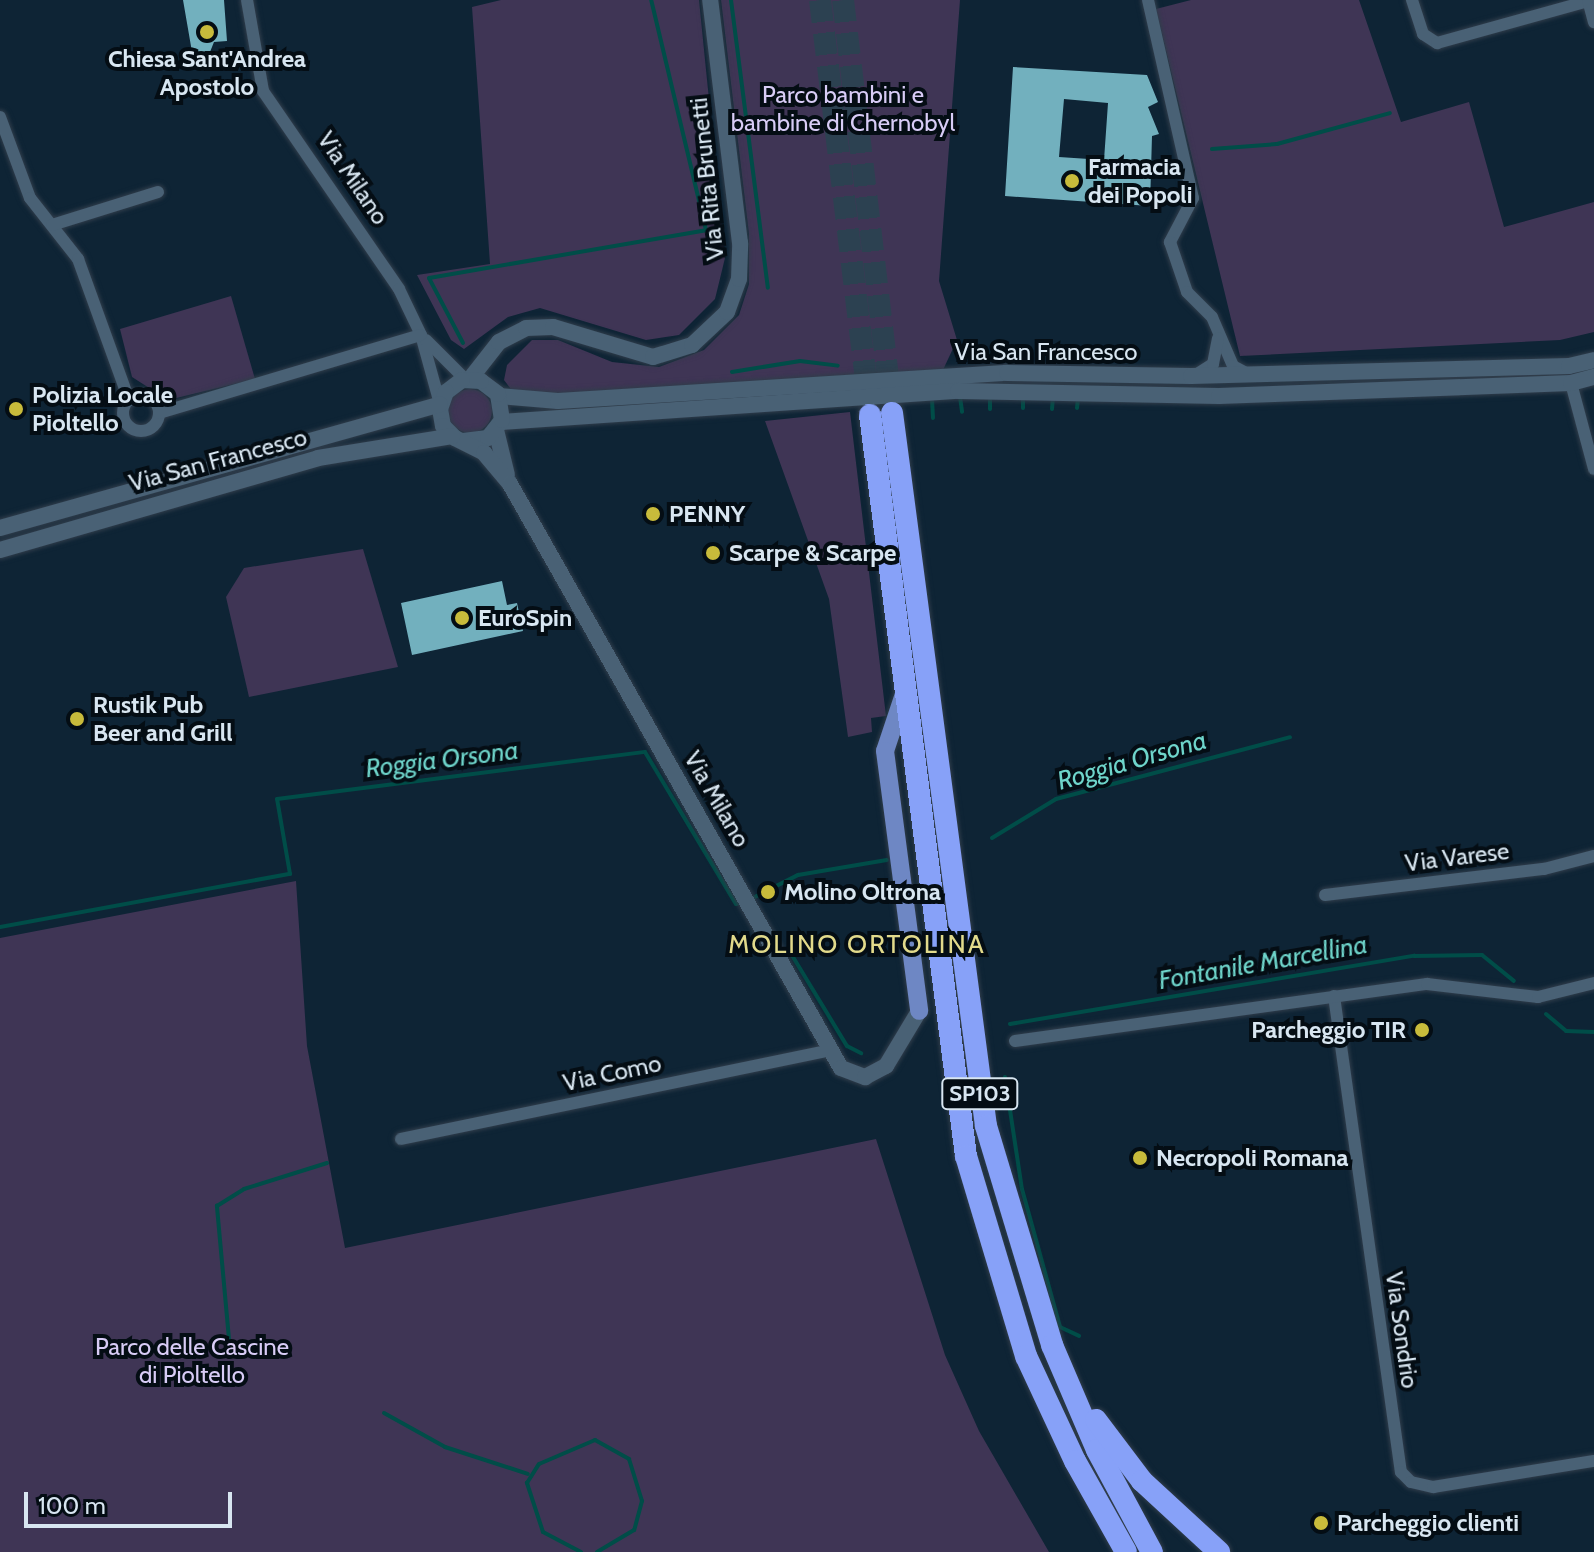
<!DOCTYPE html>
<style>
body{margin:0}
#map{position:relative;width:1594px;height:1552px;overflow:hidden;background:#0e2435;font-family:Cabin,sans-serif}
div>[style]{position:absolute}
.green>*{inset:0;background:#3f3555}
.round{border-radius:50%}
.stream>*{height:4px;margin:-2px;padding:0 2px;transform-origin:2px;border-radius:2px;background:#004d48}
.building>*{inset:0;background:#72b0be}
.highway-tunnel>*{height:22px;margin-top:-11px;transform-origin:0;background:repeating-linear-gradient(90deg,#2c4151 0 22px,transparent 0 33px)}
.roads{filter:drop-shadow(0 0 2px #303d4b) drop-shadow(0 0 2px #303d4b)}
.street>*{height:12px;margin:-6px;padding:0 6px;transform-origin:6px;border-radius:6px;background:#496175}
.street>.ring{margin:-6px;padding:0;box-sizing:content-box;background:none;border:12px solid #496175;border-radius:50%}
.secondary>*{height:16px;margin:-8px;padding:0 8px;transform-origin:8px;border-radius:8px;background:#496175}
.primary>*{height:18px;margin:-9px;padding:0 9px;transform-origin:9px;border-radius:9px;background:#6e87c4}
.highway>*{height:22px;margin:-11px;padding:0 11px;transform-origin:11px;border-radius:11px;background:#87a1f8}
.dots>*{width:22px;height:22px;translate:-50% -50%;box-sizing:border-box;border:4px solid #040d14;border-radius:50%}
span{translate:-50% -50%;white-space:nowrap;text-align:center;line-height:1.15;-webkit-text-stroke:8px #040d14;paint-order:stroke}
.shield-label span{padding:2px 6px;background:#040d14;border:2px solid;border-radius:6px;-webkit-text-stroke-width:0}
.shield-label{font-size:22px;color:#d8e6f1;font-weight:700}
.poi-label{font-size:24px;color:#d8e6f1;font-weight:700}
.left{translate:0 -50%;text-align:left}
.right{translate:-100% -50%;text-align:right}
.park-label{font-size:24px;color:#d8ccf6}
.street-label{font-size:24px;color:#d8e6f1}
.water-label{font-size:26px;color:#6ed4ca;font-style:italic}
.neighbourhood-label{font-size:26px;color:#e2da8b;letter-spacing:2px}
.scale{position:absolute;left:24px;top:1492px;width:208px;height:36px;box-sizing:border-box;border:4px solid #d8e6f1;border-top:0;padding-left:10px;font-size:24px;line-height:28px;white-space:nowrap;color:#d8e6f1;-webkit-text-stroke:6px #040d14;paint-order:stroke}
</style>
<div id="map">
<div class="green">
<div style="clip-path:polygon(501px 0,699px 0,725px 258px,715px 299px,679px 335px,646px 340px,540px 308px,508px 317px,464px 349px,451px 340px,417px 275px,490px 264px,472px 7px)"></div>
<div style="clip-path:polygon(721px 0,960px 0,939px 281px,957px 340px,942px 372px,565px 397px,513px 392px,504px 380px,507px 365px,532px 340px,558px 340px,612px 362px,659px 367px,704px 350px,739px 315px,749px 284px,749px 234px)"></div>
<div style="clip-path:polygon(1191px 0,1359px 0,1401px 122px,1469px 102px,1504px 227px,1594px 202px,1594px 332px,1560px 340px,1240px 356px,1156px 9px)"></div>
<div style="clip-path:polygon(231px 296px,255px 379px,168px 400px,132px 377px,120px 329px)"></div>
<div class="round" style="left:448px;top:389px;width:44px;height:44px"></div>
<div style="clip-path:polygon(850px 412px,886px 716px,871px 718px,872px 732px,848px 737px,829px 599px,765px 421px)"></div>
<div style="clip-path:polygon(363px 549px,398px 667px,249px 697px,226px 597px,244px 568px)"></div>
<div style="clip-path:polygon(296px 881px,307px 1046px,345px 1248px,876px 1139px,945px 1355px,979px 1431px,1049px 1552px,0 1552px,0 938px)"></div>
</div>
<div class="stream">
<div style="left:731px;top:0;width:290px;rotate:82.7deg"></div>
<div style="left:1212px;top:149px;width:65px;rotate:-4.4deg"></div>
<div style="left:1277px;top:144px;width:117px;rotate:-15.3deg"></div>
<div style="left:463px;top:343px;width:73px;rotate:-117.6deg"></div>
<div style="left:429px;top:278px;width:281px;rotate:-9.8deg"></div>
<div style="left:706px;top:230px;width:236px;rotate:-103.4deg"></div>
<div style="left:732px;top:372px;width:69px;rotate:-9.2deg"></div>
<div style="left:800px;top:361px;width:38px;rotate:7deg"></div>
<div style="left:960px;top:397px;width:15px;rotate:82deg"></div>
<div style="left:932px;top:399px;width:19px;rotate:87deg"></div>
<div style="left:1023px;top:399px;width:9px;rotate:90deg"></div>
<div style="left:1077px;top:408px;width:10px;rotate:-84deg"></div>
<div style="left:990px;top:409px;width:12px;rotate:-90deg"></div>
<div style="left:1052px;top:409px;width:11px;rotate:-85deg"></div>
<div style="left:992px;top:838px;width:75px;rotate:-31.4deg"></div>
<div style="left:1056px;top:799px;width:242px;rotate:-14.8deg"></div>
<div style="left:751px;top:899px;width:53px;rotate:-27.1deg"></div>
<div style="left:798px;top:875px;width:90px;rotate:-9.6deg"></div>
<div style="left:0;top:927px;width:295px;rotate:-10.4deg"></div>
<div style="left:290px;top:874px;width:76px;rotate:-99.8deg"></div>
<div style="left:277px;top:799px;width:371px;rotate:-7.3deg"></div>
<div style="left:645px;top:752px;width:177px;rotate:59.1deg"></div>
<div style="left:736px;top:904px;width:6px;rotate:-18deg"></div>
<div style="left:790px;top:952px;width:110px;rotate:58.8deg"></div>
<div style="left:847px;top:1046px;width:16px;rotate:27deg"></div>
<div style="left:1546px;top:1014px;width:26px;rotate:40deg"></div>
<div style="left:1566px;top:1031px;width:28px;rotate:2deg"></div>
<div style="left:1010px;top:1024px;width:410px;rotate:-9.6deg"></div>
<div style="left:1414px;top:956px;width:68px;rotate:-0.8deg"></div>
<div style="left:1482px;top:955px;width:41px;rotate:39.1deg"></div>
<div style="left:1005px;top:1077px;width:113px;rotate:81.4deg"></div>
<div style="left:1022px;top:1189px;width:143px;rotate:74.6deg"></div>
<div style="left:1060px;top:1327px;width:21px;rotate:25deg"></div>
<div style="left:229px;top:1339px;width:134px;rotate:-95.2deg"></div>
<div style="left:217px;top:1206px;width:32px;rotate:-32deg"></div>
<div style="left:244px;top:1189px;width:87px;rotate:-17.4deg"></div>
<div style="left:384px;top:1413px;width:70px;rotate:29.1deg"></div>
<div style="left:445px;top:1447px;width:87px;rotate:18deg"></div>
<div style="left:581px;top:1552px;width:43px;rotate:-152.2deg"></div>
<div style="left:543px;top:1532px;width:52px;rotate:-108.1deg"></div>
<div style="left:527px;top:1483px;width:22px;rotate:-58deg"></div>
<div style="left:539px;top:1464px;width:61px;rotate:-23.2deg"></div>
<div style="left:595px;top:1440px;width:39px;rotate:29deg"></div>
<div style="left:629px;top:1459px;width:44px;rotate:72.8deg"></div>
<div style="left:642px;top:1501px;width:30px;rotate:105deg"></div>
<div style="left:634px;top:1530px;width:43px;rotate:149.3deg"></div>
</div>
<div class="building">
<div style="clip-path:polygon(183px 0,224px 0,227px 41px,214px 42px,210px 52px,192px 52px)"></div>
<div style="clip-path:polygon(evenodd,1013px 67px,1147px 75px,1158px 102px,1148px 107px,1159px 134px,1152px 136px,1150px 206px,1005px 196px,1013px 67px,1064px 99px,1108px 103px,1104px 160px,1059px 157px,1064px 99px)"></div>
<div style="clip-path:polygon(502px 581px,507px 605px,517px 603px,523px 631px,412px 655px,401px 603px)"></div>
</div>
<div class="highway-tunnel">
<div style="left:820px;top:0;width:407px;rotate:83.1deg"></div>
<div style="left:843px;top:0;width:403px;rotate:83.2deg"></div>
</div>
<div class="roads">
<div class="street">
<div style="left:247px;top:0;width:92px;rotate:80deg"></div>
<div style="left:263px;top:91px;width:240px;rotate:55.5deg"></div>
<div style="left:399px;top:289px;width:51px;rotate:64.4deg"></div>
<div style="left:421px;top:335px;width:72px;rotate:74.6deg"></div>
<div style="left:1148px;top:0;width:203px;rotate:77.2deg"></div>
<div style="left:1193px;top:198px;width:50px;rotate:117.6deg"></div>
<div style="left:1170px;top:242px;width:53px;rotate:71.2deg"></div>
<div style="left:1187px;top:292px;width:35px;rotate:45deg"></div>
<div style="left:1212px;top:317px;width:53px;rotate:66.8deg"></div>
<div style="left:1233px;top:366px;width:15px;rotate:28deg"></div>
<div style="left:1412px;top:0;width:36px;rotate:72deg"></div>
<div style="left:1423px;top:34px;width:17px;rotate:33deg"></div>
<div style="left:1437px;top:43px;width:157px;rotate:-15.5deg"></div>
<div style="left:1588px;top:0;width:23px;rotate:75deg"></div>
<div style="left:0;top:117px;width:86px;rotate:69.7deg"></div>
<div style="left:30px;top:198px;width:78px;rotate:51.8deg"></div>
<div style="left:78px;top:259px;width:150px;rotate:70.1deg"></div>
<div style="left:52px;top:225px;width:111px;rotate:-17.3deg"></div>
<div style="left:426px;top:340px;width:57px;rotate:45deg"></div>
<div style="left:1197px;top:374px;width:19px;rotate:-32deg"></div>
<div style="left:1213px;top:364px;width:26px;rotate:-79deg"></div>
<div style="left:1571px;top:383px;width:89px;rotate:75deg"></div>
<div class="ring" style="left:123px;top:395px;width:24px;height:24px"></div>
<div style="left:159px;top:413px;width:273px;rotate:-16.6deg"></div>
<div style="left:1325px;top:895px;width:221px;rotate:-6.8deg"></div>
<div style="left:1544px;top:869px;width:52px;rotate:-14.6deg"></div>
<div style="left:1334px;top:996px;width:481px;rotate:82deg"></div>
<div style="left:1401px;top:1472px;width:14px;rotate:45deg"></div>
<div style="left:1411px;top:1482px;width:23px;rotate:13deg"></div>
<div style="left:1433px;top:1487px;width:163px;rotate:-9.2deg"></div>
<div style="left:1015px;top:1041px;width:416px;rotate:-7.9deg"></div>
<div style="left:1427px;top:984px;width:112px;rotate:6.7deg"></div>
<div style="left:1538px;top:997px;width:58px;rotate:-14deg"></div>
<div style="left:401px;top:1139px;width:439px;rotate:-11.7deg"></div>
</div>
<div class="secondary">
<div style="left:470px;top:379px;width:47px;rotate:-51.9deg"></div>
<div style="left:499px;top:342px;width:30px;rotate:-27deg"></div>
<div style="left:526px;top:328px;width:27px;rotate:-2deg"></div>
<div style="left:553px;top:327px;width:104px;rotate:16.7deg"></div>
<div style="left:653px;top:357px;width:41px;rotate:-17.1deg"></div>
<div style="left:692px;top:345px;width:48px;rotate:-43.3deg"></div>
<div style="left:727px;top:312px;width:35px;rotate:-70deg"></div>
<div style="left:739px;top:279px;width:36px;rotate:-88deg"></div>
<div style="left:740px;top:243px;width:245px;rotate:-97deg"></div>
<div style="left:499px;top:396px;width:59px;rotate:4.8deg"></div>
<div style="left:558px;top:401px;width:450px;rotate:-3.6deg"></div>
<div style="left:1007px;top:373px;width:184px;rotate:0.9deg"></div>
<div style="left:1191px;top:376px;width:378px;rotate:-1.5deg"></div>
<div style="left:1569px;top:366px;width:26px;rotate:-13deg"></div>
<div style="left:501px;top:422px;width:458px;rotate:-3.9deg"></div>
<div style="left:958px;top:391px;width:261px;rotate:1.1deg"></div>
<div style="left:1219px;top:396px;width:352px;rotate:-2.1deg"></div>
<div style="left:1571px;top:383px;width:24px;rotate:-15deg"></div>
<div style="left:496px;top:430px;width:46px;rotate:76.3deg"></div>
<div style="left:463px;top:441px;width:25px;rotate:-7deg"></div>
<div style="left:488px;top:438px;width:23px;rotate:-52deg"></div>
<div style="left:502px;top:420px;width:26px;rotate:-99deg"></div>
<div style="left:498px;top:394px;width:21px;rotate:-143deg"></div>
<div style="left:481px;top:381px;width:19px;rotate:-177deg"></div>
<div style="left:462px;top:380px;width:20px;rotate:143deg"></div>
<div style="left:446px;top:392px;width:18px;rotate:109deg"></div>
<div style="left:440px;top:409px;width:17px;rotate:80deg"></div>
<div style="left:443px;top:426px;width:17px;rotate:45deg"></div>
<div style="left:455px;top:438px;width:33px;rotate:27deg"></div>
<div style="left:484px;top:453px;width:40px;rotate:50deg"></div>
<div style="left:510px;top:484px;width:671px;rotate:60.46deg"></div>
<div style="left:841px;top:1068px;width:26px;rotate:21deg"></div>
<div style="left:865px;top:1077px;width:24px;rotate:-28deg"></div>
<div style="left:886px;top:1066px;width:64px;rotate:-59deg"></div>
<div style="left:0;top:528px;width:457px;rotate:-15.7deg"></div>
<div style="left:0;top:550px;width:331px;rotate:-16.1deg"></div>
<div style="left:318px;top:458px;width:136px;rotate:-9.3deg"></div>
</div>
<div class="primary">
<div style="left:904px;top:694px;width:60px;rotate:108.4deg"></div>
<div style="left:885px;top:751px;width:262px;rotate:82.5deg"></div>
</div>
<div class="highway">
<div style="left:892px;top:413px;width:719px;rotate:82.49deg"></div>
<div style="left:986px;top:1126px;width:229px;rotate:73.2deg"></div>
<div style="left:1052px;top:1345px;width:114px;rotate:66.8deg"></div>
<div style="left:1097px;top:1450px;width:116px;rotate:61.7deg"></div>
<div style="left:870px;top:415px;width:747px;rotate:82.62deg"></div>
<div style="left:966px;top:1156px;width:209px;rotate:73.3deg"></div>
<div style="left:1026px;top:1356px;width:116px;rotate:65deg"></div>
<div style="left:1075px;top:1461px;width:104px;rotate:60.7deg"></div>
<div style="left:1096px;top:1420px;width:76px;rotate:53deg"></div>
<div style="left:1142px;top:1481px;width:105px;rotate:42.7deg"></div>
</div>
</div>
<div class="dots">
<div style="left:207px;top:32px;background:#c8bb3b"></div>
<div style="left:1072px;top:181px;background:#c8bb3b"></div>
<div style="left:16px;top:409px;background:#c8bb3b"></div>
<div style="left:653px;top:514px;background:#c8bb3b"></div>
<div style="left:713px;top:553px;background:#c8bb3b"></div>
<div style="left:462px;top:618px;background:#c8bb3b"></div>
<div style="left:77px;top:719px;background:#c8bb3b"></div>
<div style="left:768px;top:892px;background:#c8bb3b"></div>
<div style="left:1422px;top:1030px;background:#c8bb3b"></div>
<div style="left:1140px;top:1158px;background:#c8bb3b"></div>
<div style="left:1321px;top:1523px;background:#c8bb3b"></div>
</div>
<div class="shield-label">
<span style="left:980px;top:1094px">SP103</span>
</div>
<div class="poi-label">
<span style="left:207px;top:73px">Chiesa Sant'Andrea<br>Apostolo</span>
<span class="left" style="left:1088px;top:181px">Farmacia<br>dei Popoli</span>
<span class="left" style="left:32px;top:409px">Polizia Locale<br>Pioltello</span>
<span class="left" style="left:669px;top:514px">PENNY</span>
<span class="left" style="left:729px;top:553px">Scarpe &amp; Scarpe</span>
<span class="left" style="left:478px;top:618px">EuroSpin</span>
<span class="left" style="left:93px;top:719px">Rustik Pub<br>Beer and Grill</span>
<span class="left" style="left:784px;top:892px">Molino Oltrona</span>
<span class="right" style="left:1406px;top:1030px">Parcheggio TIR</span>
<span class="left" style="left:1156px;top:1158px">Necropoli Romana</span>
<span class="left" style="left:1337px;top:1523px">Parcheggio clienti</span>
</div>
<div class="park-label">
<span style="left:843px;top:109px">Parco bambini e<br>bambine di Chernobyl</span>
<span style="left:192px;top:1361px">Parco delle Cascine<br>di Pioltello</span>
</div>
<div class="street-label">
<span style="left:353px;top:178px;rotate:56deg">Via Milano</span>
<span style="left:707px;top:179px;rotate:-96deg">Via Rita Brunetti</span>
<span style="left:1046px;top:352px">Via San Francesco</span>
<span style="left:218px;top:460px;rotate:-15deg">Via San Francesco</span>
<span style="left:717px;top:799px;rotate:60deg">Via Milano</span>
<span style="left:1457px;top:857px;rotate:-7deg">Via Varese</span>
<span style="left:612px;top:1073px;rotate:-12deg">Via Como</span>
<span style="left:1402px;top:1330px;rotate:82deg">Via Sondrio</span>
</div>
<div class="water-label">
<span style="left:442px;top:760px;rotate:-7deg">Roggia Orsona</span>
<span style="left:1132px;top:761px;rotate:-16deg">Roggia Orsona</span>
<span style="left:1263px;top:963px;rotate:-10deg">Fontanile Marcellina</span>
</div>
<div class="neighbourhood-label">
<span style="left:857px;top:945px">MOLINO ORTOLINA</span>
</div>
<div class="scale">100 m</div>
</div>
